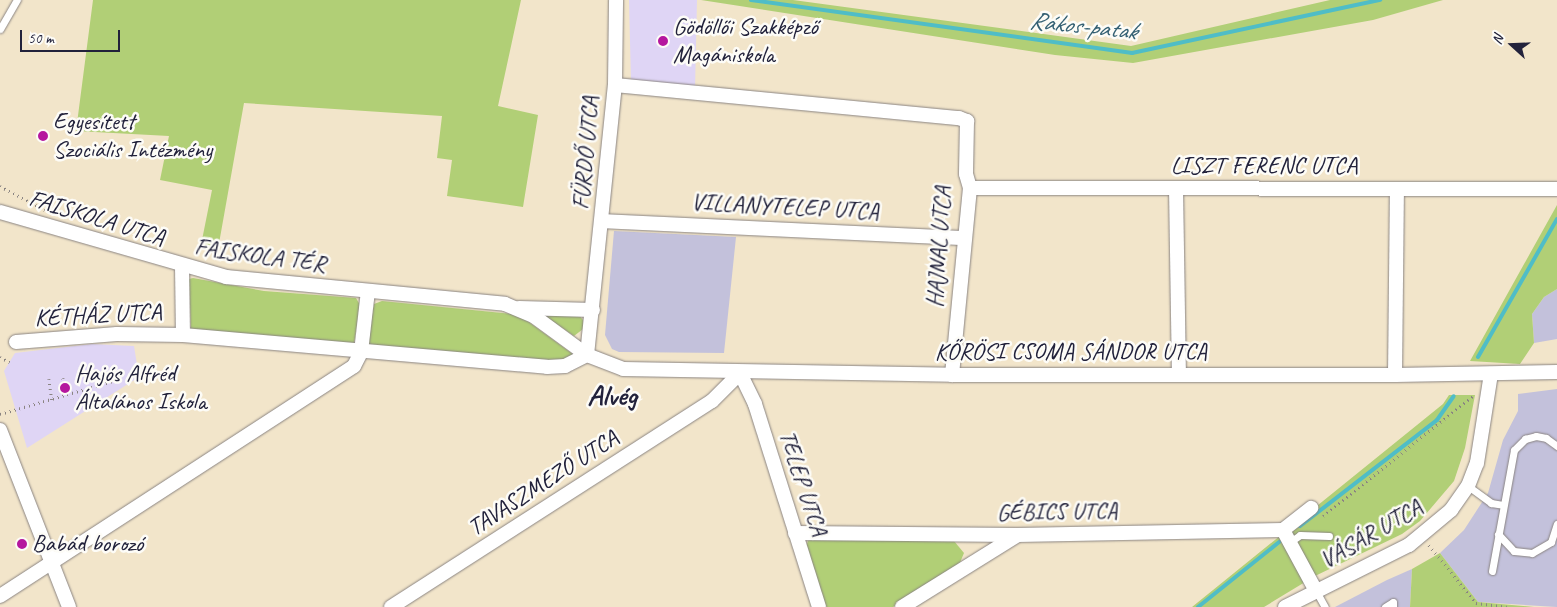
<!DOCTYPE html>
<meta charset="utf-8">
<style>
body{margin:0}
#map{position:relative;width:1557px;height:607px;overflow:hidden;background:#f2e5ca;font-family:Caveat,sans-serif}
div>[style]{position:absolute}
.built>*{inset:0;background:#dfd5f5}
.industrial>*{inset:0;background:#c3c1db}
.green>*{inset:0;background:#b1cf76}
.stream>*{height:4px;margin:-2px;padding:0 2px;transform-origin:2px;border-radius:2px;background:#4fbdc7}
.path>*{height:2.5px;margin-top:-1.25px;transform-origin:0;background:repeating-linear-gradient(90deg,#8a8482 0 1px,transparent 0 5px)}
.roads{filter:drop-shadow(0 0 1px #8a8482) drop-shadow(0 0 1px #8a8482)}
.service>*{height:7px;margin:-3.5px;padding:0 3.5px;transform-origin:3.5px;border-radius:3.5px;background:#fff}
.minor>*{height:14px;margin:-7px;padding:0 7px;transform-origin:7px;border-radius:7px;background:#fff}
.dots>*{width:14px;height:14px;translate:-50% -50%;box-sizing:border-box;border:2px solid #fdfcf7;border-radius:50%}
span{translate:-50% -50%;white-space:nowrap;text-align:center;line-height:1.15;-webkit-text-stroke:5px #fdfcf7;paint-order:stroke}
.poi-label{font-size:24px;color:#22223b}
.left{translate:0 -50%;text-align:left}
.street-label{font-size:24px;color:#22223b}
.water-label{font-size:25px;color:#346073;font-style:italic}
.district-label{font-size:29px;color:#22223b;font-weight:700}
.north{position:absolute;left:1487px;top:20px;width:50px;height:50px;-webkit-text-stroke:4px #fdfcf7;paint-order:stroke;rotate:290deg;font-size:14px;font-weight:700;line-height:20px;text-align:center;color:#22223b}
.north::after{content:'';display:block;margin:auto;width:18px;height:22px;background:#22223b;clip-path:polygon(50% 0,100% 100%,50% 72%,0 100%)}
.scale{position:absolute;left:20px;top:30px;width:100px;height:22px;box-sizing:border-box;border:2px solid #22223b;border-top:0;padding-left:6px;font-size:15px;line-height:18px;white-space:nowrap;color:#22223b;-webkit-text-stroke:4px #fdfcf7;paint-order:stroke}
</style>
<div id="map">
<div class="built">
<div style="clip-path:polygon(629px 0,697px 0,695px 89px,631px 83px)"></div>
<div style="clip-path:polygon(92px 344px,134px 346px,139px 377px,27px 448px,4px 371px,15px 353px)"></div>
</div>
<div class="industrial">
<div style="clip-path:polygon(614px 231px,736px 237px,724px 353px,619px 352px,612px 349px,605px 335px)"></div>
<div style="clip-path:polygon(1557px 289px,1557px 339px,1534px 343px,1532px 314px,1544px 297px)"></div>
<div style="clip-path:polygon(1557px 389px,1557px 607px,1478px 602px,1440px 553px,1464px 530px,1488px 493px,1503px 440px,1518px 411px,1518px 394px)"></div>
<div style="clip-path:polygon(1412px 569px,1410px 607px,1335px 607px,1387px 580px)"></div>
</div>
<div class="green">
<div style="clip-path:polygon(93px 0,521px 0,498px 106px,538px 115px,523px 207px,447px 196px,452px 160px,437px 158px,442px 116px,244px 103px,218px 249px,201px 245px,212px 190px,160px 180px,169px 136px,76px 131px)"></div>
<div style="clip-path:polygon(701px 0,793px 0,1131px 46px,1330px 0,1443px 0,1373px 20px,1133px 63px,1055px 55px)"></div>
<div style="clip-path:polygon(1557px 205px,1557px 289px,1544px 297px,1532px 314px,1534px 343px,1520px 364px,1470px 361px)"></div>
<div style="clip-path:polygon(193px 278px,264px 291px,356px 298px,360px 305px,354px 344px,191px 329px,189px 279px)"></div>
<div style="clip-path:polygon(382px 301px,512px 314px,526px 320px,574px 355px,569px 362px,369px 348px,367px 339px,374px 304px)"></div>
<div style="clip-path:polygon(579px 315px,583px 320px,583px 329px,574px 336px,545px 316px)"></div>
<div style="clip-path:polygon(1449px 395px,1475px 395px,1465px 448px,1454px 481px,1420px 521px,1402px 534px,1315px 576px,1264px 607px,1192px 607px,1443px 404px)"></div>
<div style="clip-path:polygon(809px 539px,954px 541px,964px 553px,959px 565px,893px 607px,822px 607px,806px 546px)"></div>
<div style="clip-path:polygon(1440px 553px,1478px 602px,1534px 607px,1410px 607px,1412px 569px)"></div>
</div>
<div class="stream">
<div style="left:751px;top:0;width:385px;rotate:7.9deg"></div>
<div style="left:1132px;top:53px;width:254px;rotate:-12.1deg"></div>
<div style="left:1478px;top:357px;width:159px;rotate:-60.2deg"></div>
<div style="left:1300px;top:526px;width:173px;rotate:-37.7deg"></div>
<div style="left:1437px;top:420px;width:29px;rotate:-55deg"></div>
<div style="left:1198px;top:607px;width:104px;rotate:-38.7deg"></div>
</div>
<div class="path">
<div style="left:0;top:186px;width:51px;rotate:28.1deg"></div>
<div style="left:0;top:357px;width:11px;rotate:27deg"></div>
<div style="left:63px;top:378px;width:19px;rotate:74deg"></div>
<div style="left:49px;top:379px;width:21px;rotate:82deg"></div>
<div style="left:0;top:414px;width:121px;rotate:-16.3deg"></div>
<div style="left:1323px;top:516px;width:193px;rotate:-38.7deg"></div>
<div style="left:1429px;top:545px;width:75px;rotate:51deg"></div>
<div style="left:1476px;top:603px;width:31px;rotate:7deg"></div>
</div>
<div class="roads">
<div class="service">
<div style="left:0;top:29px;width:34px;rotate:-60deg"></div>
<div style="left:1468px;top:486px;width:29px;rotate:36deg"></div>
<div style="left:1491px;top:503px;width:12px;rotate:9deg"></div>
<div style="left:1498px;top:534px;width:23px;rotate:47deg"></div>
<div style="left:1514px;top:551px;width:18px;rotate:6deg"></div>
<div style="left:1532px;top:553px;width:22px;rotate:-30deg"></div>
<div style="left:1551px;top:542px;width:19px;rotate:-72deg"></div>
<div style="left:1290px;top:542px;width:12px;rotate:-35deg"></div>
<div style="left:1300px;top:535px;width:29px;rotate:2deg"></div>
<div style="left:1492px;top:571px;width:123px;rotate:-79.7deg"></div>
<div style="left:1514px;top:450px;width:16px;rotate:-45deg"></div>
<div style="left:1525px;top:439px;width:11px;rotate:-15deg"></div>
<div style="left:1536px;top:436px;width:10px;rotate:11deg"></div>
<div style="left:1546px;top:438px;width:14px;rotate:36deg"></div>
<div style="left:1316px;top:591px;width:18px;rotate:61deg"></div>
<div style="left:1385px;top:607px;width:9px;rotate:-32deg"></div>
<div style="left:1393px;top:602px;width:5px;rotate:90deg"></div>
</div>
<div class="minor">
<div style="left:615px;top:85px;width:346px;rotate:5.5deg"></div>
<div style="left:959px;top:118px;width:9px;rotate:21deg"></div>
<div style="left:967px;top:121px;width:53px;rotate:91.1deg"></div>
<div style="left:966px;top:174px;width:15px;rotate:74deg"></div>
<div style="left:970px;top:188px;width:188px;rotate:95.5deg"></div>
<div style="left:970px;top:188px;width:587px;rotate:0.1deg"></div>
<div style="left:1176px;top:188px;width:186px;rotate:89.1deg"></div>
<div style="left:0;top:212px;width:235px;rotate:16deg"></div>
<div style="left:226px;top:277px;width:280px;rotate:5.5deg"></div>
<div style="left:505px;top:304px;width:33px;rotate:23deg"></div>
<div style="left:535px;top:317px;width:64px;rotate:36.2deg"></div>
<div style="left:587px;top:355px;width:39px;rotate:21deg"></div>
<div style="left:623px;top:369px;width:329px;rotate:1deg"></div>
<div style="left:952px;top:375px;width:443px"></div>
<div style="left:1395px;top:375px;width:162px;rotate:-1.1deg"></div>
<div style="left:602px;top:221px;width:363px;rotate:2.7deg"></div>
<div style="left:182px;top:266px;width:69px;rotate:89.2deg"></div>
<div style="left:519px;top:308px;width:74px;rotate:1.5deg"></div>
<div style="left:16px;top:342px;width:101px;rotate:-4.5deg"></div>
<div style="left:117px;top:334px;width:66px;rotate:0.9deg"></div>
<div style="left:183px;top:335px;width:365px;rotate:5deg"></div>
<div style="left:547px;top:367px;width:18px;rotate:-3deg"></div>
<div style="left:565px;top:366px;width:25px;rotate:-27deg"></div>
<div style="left:587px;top:355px;width:271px;rotate:-84.1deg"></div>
<div style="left:615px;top:85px;width:85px;rotate:-89.3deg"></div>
<div style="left:1395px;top:375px;width:186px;rotate:-89.4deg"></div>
<div style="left:0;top:430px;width:190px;rotate:68.7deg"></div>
<div style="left:1283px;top:530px;width:69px;rotate:61.6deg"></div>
<div style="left:795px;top:533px;width:222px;rotate:0.5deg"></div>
<div style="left:1017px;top:535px;width:266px;rotate:-1.1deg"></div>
<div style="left:1283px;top:530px;width:36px;rotate:-38deg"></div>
<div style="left:0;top:596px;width:422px;rotate:-33deg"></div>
<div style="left:354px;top:366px;width:16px;rotate:-63deg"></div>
<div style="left:361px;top:352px;width:61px;rotate:-83.5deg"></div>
<div style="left:391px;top:607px;width:381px;rotate:-32.7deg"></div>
<div style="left:712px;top:401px;width:40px;rotate:-45deg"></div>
<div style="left:740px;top:373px;width:34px;rotate:64deg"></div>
<div style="left:755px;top:404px;width:213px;rotate:72.5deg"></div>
<div style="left:902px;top:607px;width:134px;rotate:-31.9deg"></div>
<div style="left:1285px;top:607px;width:139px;rotate:-26.6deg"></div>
<div style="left:1409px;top:545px;width:55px;rotate:-39.8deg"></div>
<div style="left:1451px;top:510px;width:29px;rotate:-55deg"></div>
<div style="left:1468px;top:486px;width:25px;rotate:-69deg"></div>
<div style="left:1477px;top:463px;width:90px;rotate:-81.1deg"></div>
</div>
</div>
<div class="dots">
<div style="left:663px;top:41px;background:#b5179e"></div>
<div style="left:43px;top:136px;background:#b5179e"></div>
<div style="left:65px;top:388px;background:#b5179e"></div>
<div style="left:22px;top:544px;background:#b5179e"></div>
</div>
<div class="poi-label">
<span class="left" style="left:673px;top:41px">Gödöllői Szakképző<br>Magániskola</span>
<span class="left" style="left:53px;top:136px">Egyesített<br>Szociális Intézmény</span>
<span class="left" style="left:75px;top:388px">Hajós Alfréd<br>Általános Iskola</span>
<span class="left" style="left:32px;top:544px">Babád borozó</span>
</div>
<div class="street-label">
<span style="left:586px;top:153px;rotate:-85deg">FÜRDŐ UTCA</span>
<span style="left:1264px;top:166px">LISZT FERENC UTCA</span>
<span style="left:785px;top:207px;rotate:3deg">VILLANYTELEP UTCA</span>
<span style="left:97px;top:218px;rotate:17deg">FAISKOLA UTCA</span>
<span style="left:939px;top:247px;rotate:-86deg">HAJNAL UTCA</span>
<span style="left:260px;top:256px;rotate:8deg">FAISKOLA TÉR</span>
<span style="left:98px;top:315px;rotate:-3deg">KÉTHÁZ UTCA</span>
<span style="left:1071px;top:352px">KŐRÖSI CSOMA SÁNDOR UTCA</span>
<span style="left:543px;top:483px;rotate:-33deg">TAVASZMEZŐ UTCA</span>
<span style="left:803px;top:483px;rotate:72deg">TELEP UTCA</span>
<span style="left:1057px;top:512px;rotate:-1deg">GÉBICS UTCA</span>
<span style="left:1371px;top:534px;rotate:-30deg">VÁSÁR UTCA</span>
</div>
<div class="water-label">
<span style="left:1083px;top:26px;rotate:6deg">Rákos-patak</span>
</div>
<div class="district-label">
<span style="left:612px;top:396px">Alvég</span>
</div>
<div class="north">N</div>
<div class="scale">50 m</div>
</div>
